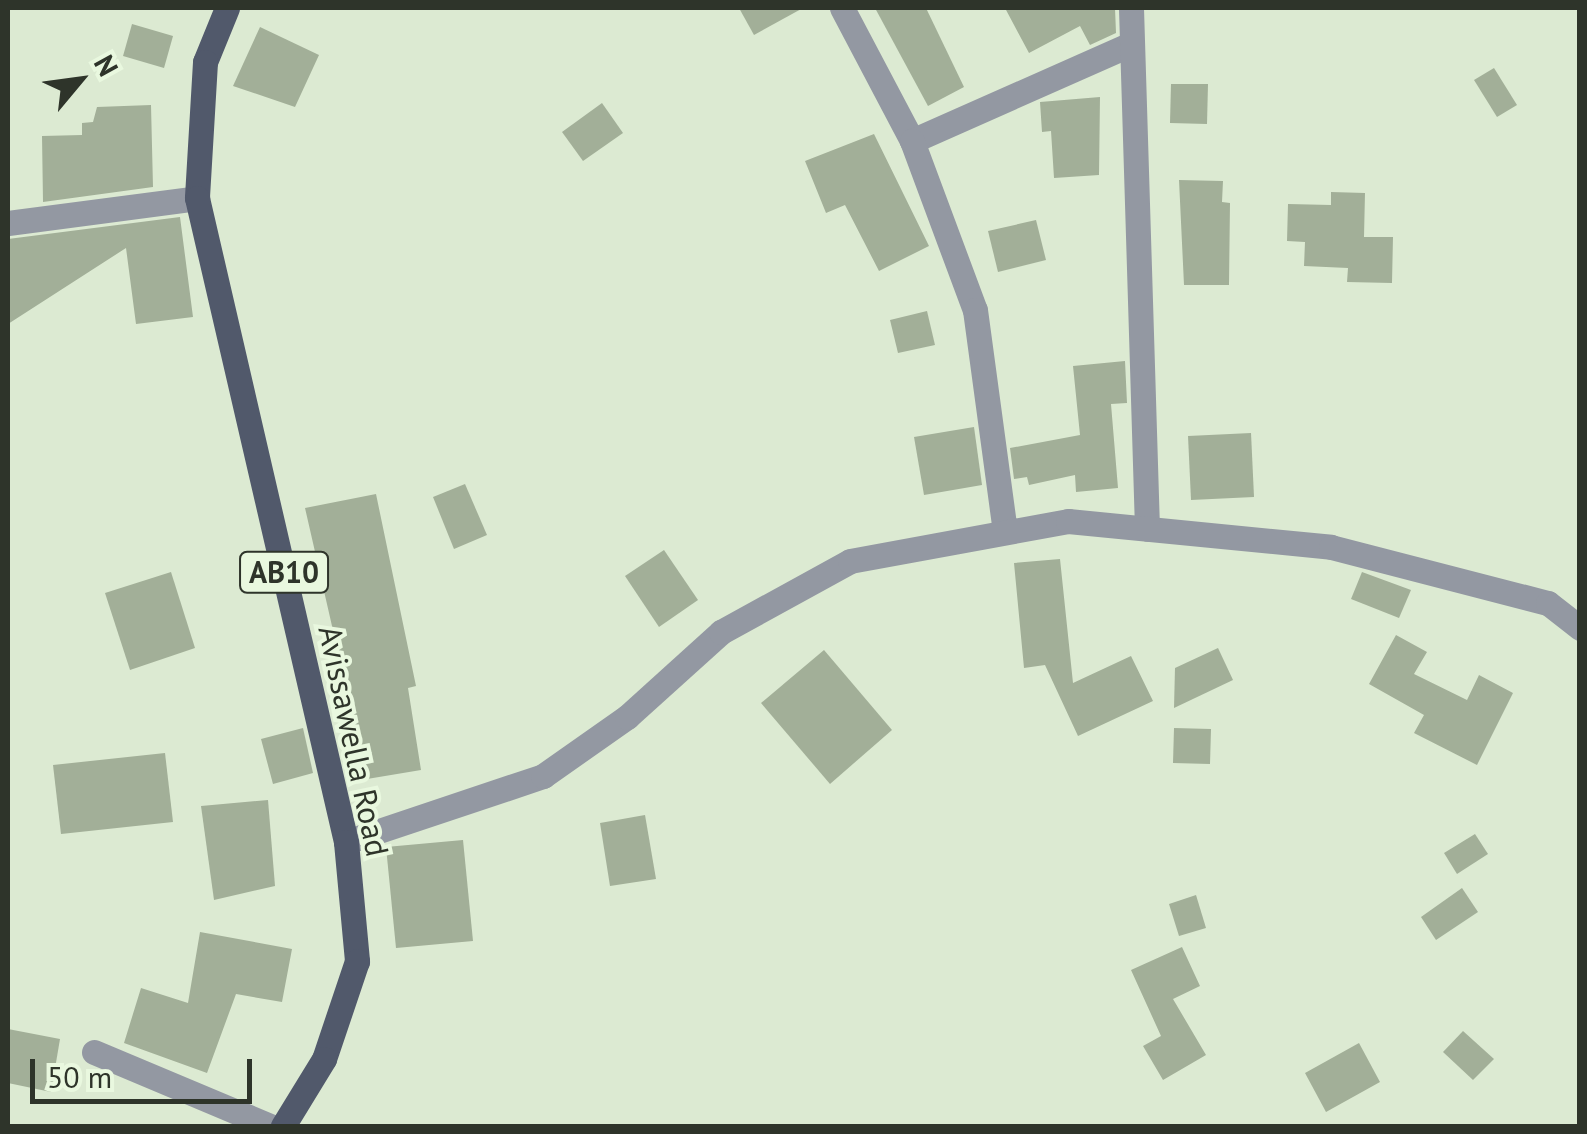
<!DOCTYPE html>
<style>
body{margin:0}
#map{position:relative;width:1587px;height:1134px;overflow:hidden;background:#dcead2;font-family:"PT Sans",sans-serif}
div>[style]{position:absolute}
.building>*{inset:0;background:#a2af98}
.street>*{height:25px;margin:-12.5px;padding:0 12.5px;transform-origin:12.5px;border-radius:12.5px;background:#9398a2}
.primary>*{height:25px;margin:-12.5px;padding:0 12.5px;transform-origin:12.5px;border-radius:12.5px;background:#51596b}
span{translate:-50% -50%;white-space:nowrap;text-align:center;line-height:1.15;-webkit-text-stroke:8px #e9f8df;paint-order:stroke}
.shield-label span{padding:2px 8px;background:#e9f8df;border:2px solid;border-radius:8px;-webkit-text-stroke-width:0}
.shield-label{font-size:30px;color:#2e342a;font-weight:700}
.street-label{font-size:32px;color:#2e342a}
.frame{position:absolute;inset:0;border:10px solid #2e342a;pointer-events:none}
.north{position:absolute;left:30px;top:30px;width:100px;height:100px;-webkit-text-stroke:8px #e9f8df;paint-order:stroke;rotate:61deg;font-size:28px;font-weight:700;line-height:40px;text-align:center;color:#2e342a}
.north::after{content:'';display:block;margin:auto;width:35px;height:45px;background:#2e342a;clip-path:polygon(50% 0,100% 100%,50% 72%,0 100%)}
.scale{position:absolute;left:30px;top:1059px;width:222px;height:45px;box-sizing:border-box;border:5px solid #2e342a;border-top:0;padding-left:12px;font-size:30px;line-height:35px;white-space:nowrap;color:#2e342a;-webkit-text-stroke:8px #e9f8df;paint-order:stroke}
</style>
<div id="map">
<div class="building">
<div style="clip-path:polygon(739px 8px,803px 8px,754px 35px)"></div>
<div style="clip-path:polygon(875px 8px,926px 8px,964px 87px,928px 106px)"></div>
<div style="clip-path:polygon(1005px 8px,1115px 8px,1116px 33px,1090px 45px,1080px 26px,1029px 53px)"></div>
<div style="clip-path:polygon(132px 24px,173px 36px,164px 68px,123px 56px)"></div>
<div style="clip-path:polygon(260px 27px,319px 55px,295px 107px,233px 86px)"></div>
<div style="clip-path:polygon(1494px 68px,1517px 105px,1497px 117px,1474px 80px)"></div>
<div style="clip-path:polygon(1171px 84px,1208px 84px,1207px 124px,1170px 123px)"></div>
<div style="clip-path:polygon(1100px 97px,1099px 175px,1054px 178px,1051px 131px,1042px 132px,1040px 102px)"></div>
<div style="clip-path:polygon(602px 103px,623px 133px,583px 161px,562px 132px)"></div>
<div style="clip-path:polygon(151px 105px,153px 187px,43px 202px,42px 136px,82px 135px,82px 123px,93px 122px,97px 107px)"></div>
<div style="clip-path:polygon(874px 134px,929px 246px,879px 271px,845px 205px,826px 213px,805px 161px)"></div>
<div style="clip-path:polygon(1179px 180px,1223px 181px,1222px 202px,1230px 203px,1229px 285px,1184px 285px)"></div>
<div style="clip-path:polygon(1331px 192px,1365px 193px,1364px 237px,1393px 237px,1392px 283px,1347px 282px,1348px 268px,1304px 266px,1305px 242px,1287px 241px,1288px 204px,1331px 205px)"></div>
<div style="clip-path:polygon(180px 217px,193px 317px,136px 324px,126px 248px,8px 324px,8px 239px)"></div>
<div style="clip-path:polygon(1036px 220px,1046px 260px,998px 272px,988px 231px)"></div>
<div style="clip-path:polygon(927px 311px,935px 345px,898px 353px,890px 320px)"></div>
<div style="clip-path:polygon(1125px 361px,1127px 403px,1111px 404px,1118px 488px,1076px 492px,1075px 475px,1029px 485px,1027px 477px,1014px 479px,1010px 448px,1080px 435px,1073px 366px)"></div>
<div style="clip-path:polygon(974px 427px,982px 485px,924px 495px,914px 437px)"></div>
<div style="clip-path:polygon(1251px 433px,1254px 497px,1191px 500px,1188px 436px)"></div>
<div style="clip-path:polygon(465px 484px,487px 535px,454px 549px,433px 497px)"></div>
<div style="clip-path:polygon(376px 494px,416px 686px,408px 688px,421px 770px,367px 779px,305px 508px)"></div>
<div style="clip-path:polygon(664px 550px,698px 600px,659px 627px,625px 576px)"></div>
<div style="clip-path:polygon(1060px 559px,1073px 683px,1131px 656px,1153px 701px,1078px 736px,1045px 665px,1024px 668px,1014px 563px)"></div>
<div style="clip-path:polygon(171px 572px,195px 648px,130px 670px,105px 593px)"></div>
<div style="clip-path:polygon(1362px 572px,1411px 590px,1399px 618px,1351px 599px)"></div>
<div style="clip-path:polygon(1396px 635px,1427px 652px,1414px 674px,1467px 700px,1479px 675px,1513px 693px,1477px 765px,1414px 733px,1424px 715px,1369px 684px)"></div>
<div style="clip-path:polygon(1218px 648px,1233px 680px,1174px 708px,1175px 668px)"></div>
<div style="clip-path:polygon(824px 650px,892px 730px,830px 784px,761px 703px)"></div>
<div style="clip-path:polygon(303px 728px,313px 773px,273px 784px,261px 739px)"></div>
<div style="clip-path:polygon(1174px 728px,1211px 729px,1210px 764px,1173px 763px)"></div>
<div style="clip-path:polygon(165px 753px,173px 822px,61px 834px,53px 765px)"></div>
<div style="clip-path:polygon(268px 800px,275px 886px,214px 900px,201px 806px)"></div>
<div style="clip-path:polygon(645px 815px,656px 879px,610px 886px,600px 823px)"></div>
<div style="clip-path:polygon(1475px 834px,1488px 854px,1457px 874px,1444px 853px)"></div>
<div style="clip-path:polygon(463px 840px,473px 941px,396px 948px,386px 847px)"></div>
<div style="clip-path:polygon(1462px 888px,1478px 912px,1436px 940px,1421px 917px)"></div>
<div style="clip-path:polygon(1196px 895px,1206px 928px,1179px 936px,1169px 904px)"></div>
<div style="clip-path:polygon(200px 932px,292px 949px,282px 1002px,236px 994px,207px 1073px,124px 1043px,141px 988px,188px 1003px)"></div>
<div style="clip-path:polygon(1182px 947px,1200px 986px,1173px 999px,1206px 1055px,1163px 1080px,1143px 1046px,1161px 1036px,1131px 970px)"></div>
<div style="clip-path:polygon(8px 1029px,60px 1039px,51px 1092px,8px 1083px)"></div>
<div style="clip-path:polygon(1463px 1031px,1494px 1059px,1473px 1080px,1443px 1052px)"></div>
<div style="clip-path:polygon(1359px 1043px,1380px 1082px,1326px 1112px,1305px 1073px)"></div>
</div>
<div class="street">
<div style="left:842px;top:8px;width:150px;rotate:62.2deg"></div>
<div style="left:912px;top:141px;width:237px;rotate:-23.9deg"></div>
<div style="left:1131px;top:8px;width:521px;rotate:88.24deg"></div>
<div style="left:912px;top:141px;width:180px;rotate:69.6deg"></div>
<div style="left:975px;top:310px;width:224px;rotate:82.3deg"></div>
<div style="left:8px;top:223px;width:191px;rotate:-7.5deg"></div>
<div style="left:346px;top:842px;width:208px;rotate:-18.5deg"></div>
<div style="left:543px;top:776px;width:103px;rotate:-35.1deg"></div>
<div style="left:627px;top:717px;width:127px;rotate:-42.1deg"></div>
<div style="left:721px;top:632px;width:147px;rotate:-28.8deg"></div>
<div style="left:850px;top:561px;width:222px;rotate:-10.4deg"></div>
<div style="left:1068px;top:521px;width:264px;rotate:5.6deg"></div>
<div style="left:1331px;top:547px;width:224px;rotate:14.5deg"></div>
<div style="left:1548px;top:603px;width:41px;rotate:38deg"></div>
<div style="left:94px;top:1052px;width:191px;rotate:22.8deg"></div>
</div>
<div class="primary">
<div style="left:227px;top:8px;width:58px;rotate:112.2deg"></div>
<div style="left:205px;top:62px;width:136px;rotate:93.4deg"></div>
<div style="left:197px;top:198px;width:661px;rotate:76.97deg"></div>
<div style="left:346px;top:842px;width:120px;rotate:84.7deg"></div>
<div style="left:357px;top:961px;width:103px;rotate:108.6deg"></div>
<div style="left:324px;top:1059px;width:79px;rotate:121.5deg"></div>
</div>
<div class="shield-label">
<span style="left:284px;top:572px">AB10</span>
</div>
<div class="street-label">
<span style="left:354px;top:741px;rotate:78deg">Avissawella Road</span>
</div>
<div class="frame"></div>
<div class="north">N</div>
<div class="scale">50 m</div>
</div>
